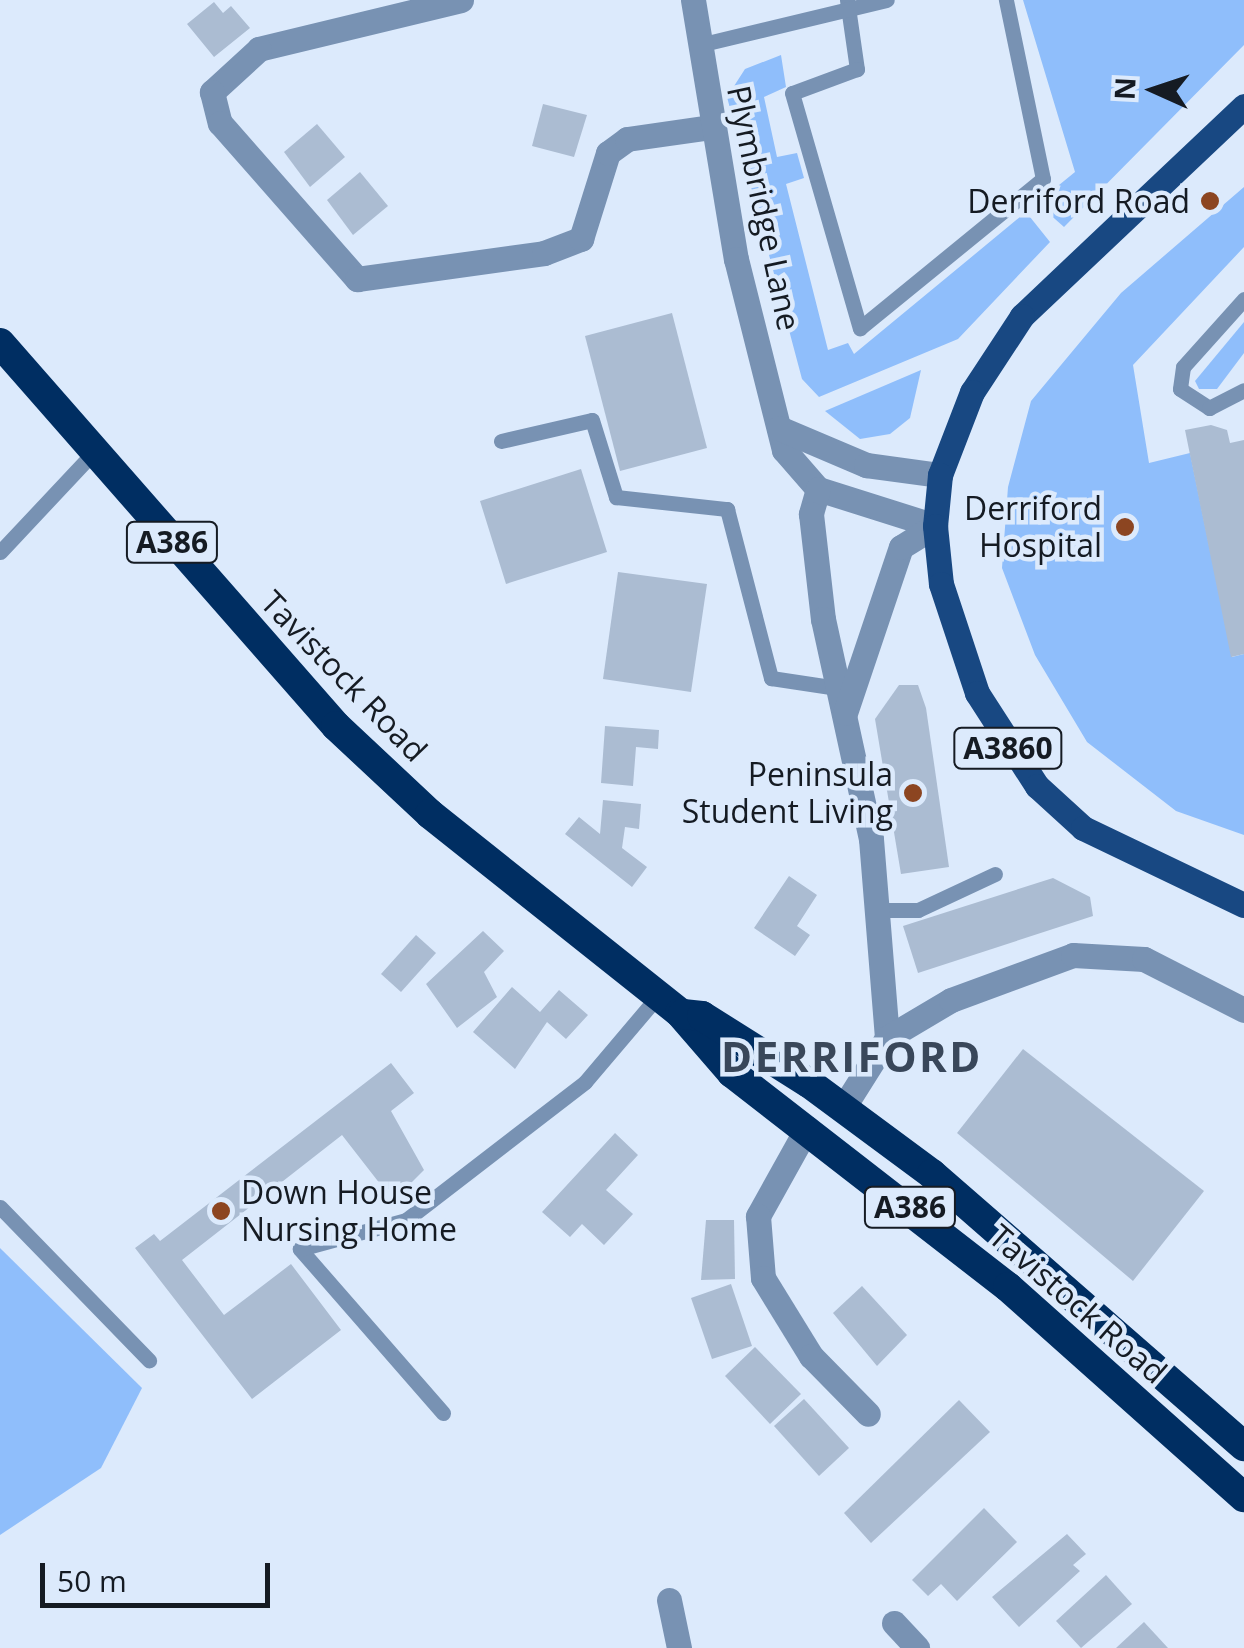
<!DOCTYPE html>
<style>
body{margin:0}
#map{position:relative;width:1244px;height:1648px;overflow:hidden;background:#dceafc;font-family:"Open Sans",sans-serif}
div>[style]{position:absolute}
.green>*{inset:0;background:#8fbefb}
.building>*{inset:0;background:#abbcd2}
.lane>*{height:15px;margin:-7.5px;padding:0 7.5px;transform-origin:7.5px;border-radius:7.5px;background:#7892b3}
.street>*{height:25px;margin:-12.5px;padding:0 12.5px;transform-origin:12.5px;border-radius:12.5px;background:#7892b3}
.primary>*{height:25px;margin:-12.5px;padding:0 12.5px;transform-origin:12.5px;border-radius:12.5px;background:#184882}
.highway>*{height:30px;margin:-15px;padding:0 15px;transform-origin:15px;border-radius:15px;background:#002e62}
.dots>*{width:28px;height:28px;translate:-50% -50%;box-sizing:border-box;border:5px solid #dceafc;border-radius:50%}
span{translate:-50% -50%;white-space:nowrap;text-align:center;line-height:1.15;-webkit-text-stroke:9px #dceafc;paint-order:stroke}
.shield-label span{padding:2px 8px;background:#dceafc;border:2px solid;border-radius:8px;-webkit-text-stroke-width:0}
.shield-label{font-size:30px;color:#151b23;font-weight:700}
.poi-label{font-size:32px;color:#151b23}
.right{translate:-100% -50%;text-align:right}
.left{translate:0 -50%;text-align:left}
.street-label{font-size:32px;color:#151b23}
.district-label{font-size:42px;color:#39475a;font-weight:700;letter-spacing:2.5px}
.north{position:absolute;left:1104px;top:40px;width:100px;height:100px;-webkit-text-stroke:8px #dceafc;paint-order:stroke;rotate:273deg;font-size:28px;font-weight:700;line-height:40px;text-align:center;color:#151b23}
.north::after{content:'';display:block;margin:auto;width:35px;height:45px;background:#151b23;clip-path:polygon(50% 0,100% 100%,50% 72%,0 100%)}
.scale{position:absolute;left:40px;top:1563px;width:230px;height:45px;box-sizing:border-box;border:5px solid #151b23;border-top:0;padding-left:12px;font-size:30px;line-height:35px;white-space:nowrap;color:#151b23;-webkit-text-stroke:8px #dceafc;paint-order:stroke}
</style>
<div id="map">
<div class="green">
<div style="clip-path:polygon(1023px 0,1244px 0,1244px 45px,1064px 227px,1037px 203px,1075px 172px)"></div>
<div style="clip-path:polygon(781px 55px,786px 87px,764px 97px,777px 157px,797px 153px,804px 178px,786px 184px,828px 350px,848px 343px,854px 354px,1026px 212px,1050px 242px,958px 339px,819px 397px,802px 379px,727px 97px,745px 69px)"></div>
<div style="clip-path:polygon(1244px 187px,1244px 247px,1133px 365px,1149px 463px,1190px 453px,1232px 657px,1244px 654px,1244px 835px,1176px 811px,1087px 742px,1035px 655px,1002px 568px,1008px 487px,1031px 401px,1121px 293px)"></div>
<div style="clip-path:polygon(1244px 322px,1244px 353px,1217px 389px,1199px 389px,1195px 381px)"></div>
<div style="clip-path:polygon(921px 370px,910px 418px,890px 434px,860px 439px,825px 411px)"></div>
<div style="clip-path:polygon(0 1248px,142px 1388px,101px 1468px,0 1535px)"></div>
</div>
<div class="building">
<div style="clip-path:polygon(214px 2px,223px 13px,231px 6px,250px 28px,214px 57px,187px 24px)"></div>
<div style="clip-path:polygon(543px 104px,587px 115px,574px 157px,532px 146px)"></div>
<div style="clip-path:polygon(317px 124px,345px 157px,310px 187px,284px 152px)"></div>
<div style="clip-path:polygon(360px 172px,388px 206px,353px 235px,327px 200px)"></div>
<div style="clip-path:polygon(672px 313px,707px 448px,620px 471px,585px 336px)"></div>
<div style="clip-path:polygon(1211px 425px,1227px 430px,1230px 443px,1244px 440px,1244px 654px,1231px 657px,1185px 430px)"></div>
<div style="clip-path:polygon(581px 469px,607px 552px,506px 584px,480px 501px)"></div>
<div style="clip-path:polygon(618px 572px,707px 584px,691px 692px,603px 679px)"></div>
<div style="clip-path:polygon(899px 685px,918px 685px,926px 708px,949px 867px,901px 874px,875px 719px)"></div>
<div style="clip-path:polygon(605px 726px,659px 730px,658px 749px,636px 747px,633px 786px,601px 783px)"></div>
<div style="clip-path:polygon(603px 800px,641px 804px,639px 829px,625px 827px,622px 848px,647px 867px,632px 887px,565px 834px,579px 817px,600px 834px)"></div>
<div style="clip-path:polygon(789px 876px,817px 895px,797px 926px,810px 935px,795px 956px,754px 928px)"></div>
<div style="clip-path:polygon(1053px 878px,1090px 897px,1093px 916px,918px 973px,903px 926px)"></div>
<div style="clip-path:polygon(483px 931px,504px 951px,484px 972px,497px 997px,457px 1028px,426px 984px)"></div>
<div style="clip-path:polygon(416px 935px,436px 953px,401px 992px,381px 974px)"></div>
<div style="clip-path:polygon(512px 987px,540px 1012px,559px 990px,588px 1015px,566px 1039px,547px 1022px,515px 1069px,473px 1032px)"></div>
<div style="clip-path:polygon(1023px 1049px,1204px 1191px,1133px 1281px,957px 1133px)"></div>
<div style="clip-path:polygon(391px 1063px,414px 1093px,391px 1111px,424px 1170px,405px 1189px,384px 1189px,342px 1135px,182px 1260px,224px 1315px,291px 1264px,341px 1330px,252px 1399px,135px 1248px,154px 1234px,160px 1241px)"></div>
<div style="clip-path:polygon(615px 1133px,638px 1155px,606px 1190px,633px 1214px,604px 1245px,582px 1224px,570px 1237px,542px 1212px)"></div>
<div style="clip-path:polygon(706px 1220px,734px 1220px,735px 1279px,701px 1280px)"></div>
<div style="clip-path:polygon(731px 1284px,752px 1346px,712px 1359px,691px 1298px)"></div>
<div style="clip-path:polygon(862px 1286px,907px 1335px,877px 1366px,833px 1313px)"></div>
<div style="clip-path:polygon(755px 1347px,801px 1394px,770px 1424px,725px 1376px)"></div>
<div style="clip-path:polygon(804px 1399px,849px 1448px,819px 1476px,774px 1426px)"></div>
<div style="clip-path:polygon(959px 1400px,990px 1432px,871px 1543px,844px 1513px)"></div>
<div style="clip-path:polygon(984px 1508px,1017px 1542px,957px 1601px,941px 1584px,928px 1596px,912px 1580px)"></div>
<div style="clip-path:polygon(1067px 1534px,1086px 1554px,1073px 1565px,1080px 1571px,1019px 1627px,992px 1597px)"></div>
<div style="clip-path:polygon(1106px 1575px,1132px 1604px,1081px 1648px,1056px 1621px)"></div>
<div style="clip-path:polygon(1144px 1622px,1168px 1648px,1116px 1648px)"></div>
</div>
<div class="lane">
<div style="left:847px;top:0;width:70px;rotate:81.8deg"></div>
<div style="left:857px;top:69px;width:69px;rotate:159.7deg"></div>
<div style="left:792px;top:93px;width:245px;rotate:73.9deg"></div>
<div style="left:860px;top:328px;width:236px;rotate:-39.2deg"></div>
<div style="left:1043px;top:179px;width:183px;rotate:-101.7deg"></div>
<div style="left:699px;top:45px;width:193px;rotate:-13.5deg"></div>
<div style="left:1244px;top:299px;width:91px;rotate:131.9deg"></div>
<div style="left:1183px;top:367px;width:22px;rotate:98deg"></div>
<div style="left:1180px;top:389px;width:35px;rotate:33deg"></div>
<div style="left:1209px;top:408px;width:39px;rotate:-27deg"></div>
<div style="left:501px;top:441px;width:93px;rotate:-13deg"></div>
<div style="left:592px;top:420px;width:81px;rotate:72.7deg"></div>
<div style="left:616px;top:497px;width:112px;rotate:6.2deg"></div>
<div style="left:727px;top:509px;width:175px;rotate:75.4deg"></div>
<div style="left:771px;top:678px;width:67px;rotate:8.6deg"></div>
<div style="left:0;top:552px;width:137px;rotate:-46.8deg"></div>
<div style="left:878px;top:910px;width:40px"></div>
<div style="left:918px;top:910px;width:85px;rotate:-25.1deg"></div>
<div style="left:0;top:1207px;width:214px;rotate:45.8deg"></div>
<div style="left:443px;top:1413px;width:218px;rotate:-131.1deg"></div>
<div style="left:300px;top:1249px;width:110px;rotate:-15.3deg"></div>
<div style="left:406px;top:1220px;width:226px;rotate:-37.6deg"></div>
<div style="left:585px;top:1082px;width:113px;rotate:-49.7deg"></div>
</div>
<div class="street">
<div style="left:461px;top:0;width:208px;rotate:166.4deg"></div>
<div style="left:259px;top:49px;width:64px;rotate:137.5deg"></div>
<div style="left:212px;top:92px;width:32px;rotate:76deg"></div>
<div style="left:220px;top:123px;width:208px;rotate:48.7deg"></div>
<div style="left:357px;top:279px;width:189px;rotate:-7.9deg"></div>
<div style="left:544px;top:253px;width:40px;rotate:-21deg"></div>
<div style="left:581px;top:239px;width:90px;rotate:-72.6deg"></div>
<div style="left:608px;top:153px;width:24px;rotate:-36deg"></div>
<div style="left:627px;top:139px;width:84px;rotate:-8.2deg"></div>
<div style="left:693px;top:0;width:263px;rotate:80.6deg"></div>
<div style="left:736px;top:259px;width:197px;rotate:75.9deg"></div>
<div style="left:784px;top:450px;width:52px;rotate:48.9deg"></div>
<div style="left:818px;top:489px;width:123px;rotate:17.5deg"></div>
<div style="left:779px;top:428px;width:95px;rotate:23deg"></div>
<div style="left:866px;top:465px;width:75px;rotate:7.7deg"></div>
<div style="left:818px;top:489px;width:26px;rotate:106deg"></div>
<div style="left:811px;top:514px;width:106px;rotate:83.5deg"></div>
<div style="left:823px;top:619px;width:225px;rotate:77.7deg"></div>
<div style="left:871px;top:839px;width:200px;rotate:85.4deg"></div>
<div style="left:845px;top:713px;width:175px;rotate:-71.4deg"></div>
<div style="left:901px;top:547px;width:40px;rotate:-32deg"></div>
<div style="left:843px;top:1108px;width:83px;rotate:-57.8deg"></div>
<div style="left:887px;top:1038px;width:74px;rotate:-30.7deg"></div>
<div style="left:951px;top:1000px;width:130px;rotate:-20.2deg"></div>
<div style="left:1073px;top:955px;width:71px;rotate:3.2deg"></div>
<div style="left:1144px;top:959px;width:112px;rotate:27deg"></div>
<div style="left:807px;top:1128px;width:101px;rotate:119.1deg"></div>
<div style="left:758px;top:1216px;width:62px;rotate:85.4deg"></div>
<div style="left:763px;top:1278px;width:92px;rotate:58.4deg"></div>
<div style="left:811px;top:1356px;width:81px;rotate:45.5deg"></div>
<div style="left:669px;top:1600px;width:49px;rotate:78.2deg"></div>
<div style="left:894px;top:1623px;width:34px;rotate:47deg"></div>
</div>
<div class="primary">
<div style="left:1244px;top:106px;width:306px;rotate:136.6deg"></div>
<div style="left:1022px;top:316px;width:91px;rotate:123.3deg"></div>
<div style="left:972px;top:392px;width:89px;rotate:111.1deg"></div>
<div style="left:940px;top:475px;width:51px;rotate:95.6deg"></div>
<div style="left:935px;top:526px;width:58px;rotate:84.1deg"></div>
<div style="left:941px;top:584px;width:115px;rotate:71.7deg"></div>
<div style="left:977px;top:693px;width:111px;rotate:57.2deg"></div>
<div style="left:1037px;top:786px;width:62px;rotate:42.4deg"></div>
<div style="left:1083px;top:828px;width:178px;rotate:25.6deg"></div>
</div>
<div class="highway">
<div style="left:0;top:343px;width:509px;rotate:48.74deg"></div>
<div style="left:336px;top:726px;width:129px;rotate:43.1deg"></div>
<div style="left:430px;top:814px;width:320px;rotate:38.5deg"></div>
<div style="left:680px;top:1013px;width:79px;rotate:49.1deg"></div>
<div style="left:732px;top:1073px;width:349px;rotate:37.8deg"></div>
<div style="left:1008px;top:1287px;width:316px;rotate:41.7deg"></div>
<div style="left:683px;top:1014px;width:19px;rotate:6deg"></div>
<div style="left:702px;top:1016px;width:126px;rotate:32.1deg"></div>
<div style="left:809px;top:1083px;width:153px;rotate:36.5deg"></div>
<div style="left:932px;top:1174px;width:414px;rotate:41.1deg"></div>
</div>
<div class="dots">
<div style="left:1210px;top:201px;background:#8c4521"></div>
<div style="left:1125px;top:527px;background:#8c4521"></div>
<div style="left:913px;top:793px;background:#8c4521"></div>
<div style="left:221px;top:1211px;background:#8c4521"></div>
</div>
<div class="shield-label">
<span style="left:172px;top:542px">A386</span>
<span style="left:1008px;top:748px">A3860</span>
<span style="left:910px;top:1207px">A386</span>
</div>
<div class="poi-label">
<span class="right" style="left:1190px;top:201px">Derriford Road</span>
<span class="right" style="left:1102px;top:527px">Derriford<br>Hospital</span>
<span class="right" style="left:893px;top:793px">Peninsula<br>Student Living</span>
<span class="left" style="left:241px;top:1211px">Down House<br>Nursing Home</span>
</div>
<div class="street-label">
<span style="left:764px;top:208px;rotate:78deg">Plymbridge Lane</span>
<span style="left:344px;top:676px;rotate:46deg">Tavistock Road</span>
<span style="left:1078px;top:1304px;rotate:41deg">Tavistock Road</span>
</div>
<div class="district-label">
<span style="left:852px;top:1056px">DERRIFORD</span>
</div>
<div class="north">N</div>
<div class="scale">50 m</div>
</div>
